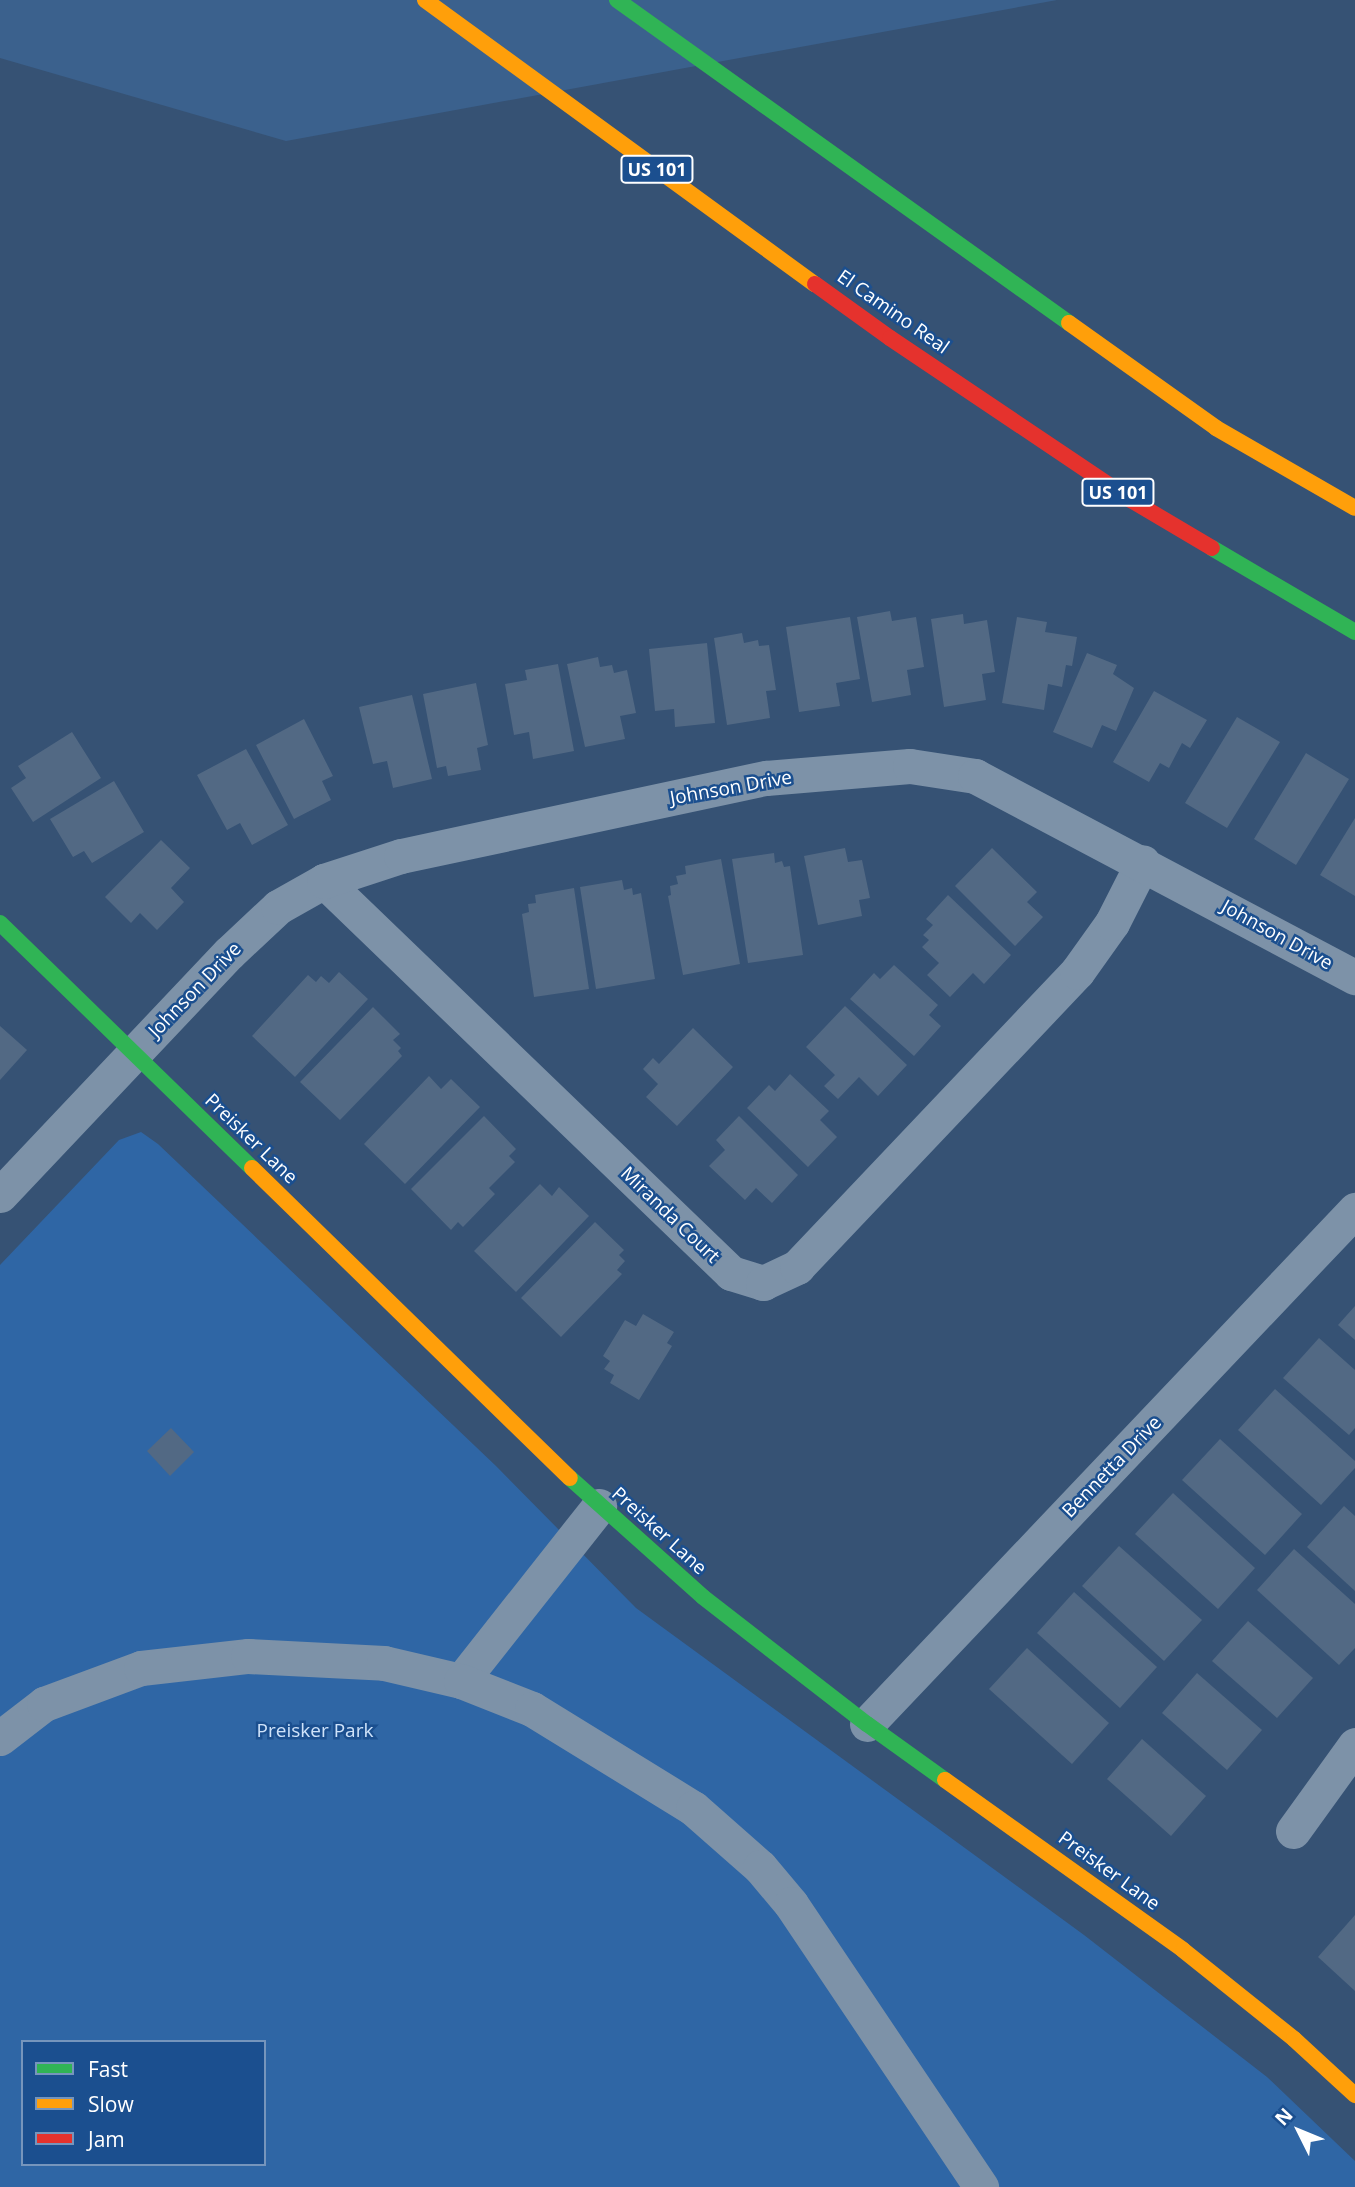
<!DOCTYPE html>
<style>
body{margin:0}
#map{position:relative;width:1355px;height:2187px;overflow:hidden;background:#365274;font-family:"Open Sans",sans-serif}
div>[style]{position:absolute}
.green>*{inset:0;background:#2f66a5}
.water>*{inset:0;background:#3b618d}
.building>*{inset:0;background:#526984}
.street>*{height:35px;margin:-17.5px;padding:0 17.5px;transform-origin:17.5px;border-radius:17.5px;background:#7d92a8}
.fast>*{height:16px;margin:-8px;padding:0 8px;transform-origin:8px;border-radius:8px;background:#30b455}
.slow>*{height:16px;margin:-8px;padding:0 8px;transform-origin:8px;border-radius:8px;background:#ff9f0a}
.jam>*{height:16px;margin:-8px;padding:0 8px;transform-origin:8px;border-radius:8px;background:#e5322d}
span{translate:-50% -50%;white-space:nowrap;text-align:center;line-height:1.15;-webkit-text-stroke:5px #1b4f8f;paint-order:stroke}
.shield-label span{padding:2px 5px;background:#1b4f8f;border:2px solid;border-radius:5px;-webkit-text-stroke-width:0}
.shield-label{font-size:18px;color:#fff;font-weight:700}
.street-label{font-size:19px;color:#fff}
.park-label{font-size:19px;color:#cfe3fa}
.legend{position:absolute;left:21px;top:2040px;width:245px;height:126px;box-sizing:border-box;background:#1b4f8f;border:2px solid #7695bc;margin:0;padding:9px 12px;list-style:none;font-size:21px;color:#fff}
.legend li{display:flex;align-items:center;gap:14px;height:35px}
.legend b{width:35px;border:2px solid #7695bc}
.north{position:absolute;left:1264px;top:2096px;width:70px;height:70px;-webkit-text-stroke:5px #1b4f8f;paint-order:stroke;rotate:313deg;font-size:19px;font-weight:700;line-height:28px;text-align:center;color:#fff}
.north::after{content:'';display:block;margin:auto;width:24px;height:32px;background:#fff;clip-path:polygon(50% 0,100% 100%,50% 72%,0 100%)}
</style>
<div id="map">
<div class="green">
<div style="clip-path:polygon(evenodd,141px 1132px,158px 1144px,496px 1466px,636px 1608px,1084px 1935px,1267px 2077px,1355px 2161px,1355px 2187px,0 2187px,0 1265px,119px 1140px,141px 1132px,23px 2042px,264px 2042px,264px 2164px,23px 2164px,23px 2042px)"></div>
</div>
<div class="water">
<div style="clip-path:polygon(0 0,1057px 0,286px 141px,0 58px)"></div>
</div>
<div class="building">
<div style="clip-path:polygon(890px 611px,892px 621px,916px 617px,924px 667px,907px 670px,911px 695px,872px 702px,857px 617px)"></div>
<div style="clip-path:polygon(963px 614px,964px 624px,987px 620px,995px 672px,982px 674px,986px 700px,944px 707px,931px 619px)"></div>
<div style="clip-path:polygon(850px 617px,860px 679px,836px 683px,840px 706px,799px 712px,786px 627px)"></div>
<div style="clip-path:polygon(1017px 617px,1047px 622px,1045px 632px,1077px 637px,1072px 666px,1066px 665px,1062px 687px,1048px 684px,1044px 710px,1002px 703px)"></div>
<div style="clip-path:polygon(742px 633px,744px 643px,758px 640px,759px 646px,769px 645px,776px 690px,766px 691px,770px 718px,727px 725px,714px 638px)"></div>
<div style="clip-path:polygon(707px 643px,715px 723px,675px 727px,674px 709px,655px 711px,649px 649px)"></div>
<div style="clip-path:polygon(1087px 653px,1117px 665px,1113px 674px,1134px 688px,1116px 731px,1102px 725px,1092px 748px,1053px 732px)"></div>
<div style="clip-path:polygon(598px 657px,600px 667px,612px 665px,614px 673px,627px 670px,636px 713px,620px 716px,625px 739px,585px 747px,567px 664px)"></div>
<div style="clip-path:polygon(558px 664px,574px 751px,533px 759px,529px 732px,514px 735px,505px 684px,527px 680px,525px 670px)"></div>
<div style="clip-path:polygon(476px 683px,488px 745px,477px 748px,481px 770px,448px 776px,446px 766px,437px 768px,423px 694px)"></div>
<div style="clip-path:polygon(1154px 691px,1207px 720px,1190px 748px,1182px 743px,1169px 768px,1160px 763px,1149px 782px,1113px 762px)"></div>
<div style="clip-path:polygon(412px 695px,432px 779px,393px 788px,387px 761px,373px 764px,359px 707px)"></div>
<div style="clip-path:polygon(1237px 717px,1280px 742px,1227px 828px,1185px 803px)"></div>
<div style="clip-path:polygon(304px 719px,333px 776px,322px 781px,331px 800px,294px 819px,256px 745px)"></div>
<div style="clip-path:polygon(72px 732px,101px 778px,33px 822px,11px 788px,26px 778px,18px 766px)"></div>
<div style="clip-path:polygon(246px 749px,288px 825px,252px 845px,240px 823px,227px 830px,197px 775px)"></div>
<div style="clip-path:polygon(1306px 753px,1349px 779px,1296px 865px,1254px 839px)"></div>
<div style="clip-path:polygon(114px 781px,144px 832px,92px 863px,84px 851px,73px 857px,50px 819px)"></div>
<div style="clip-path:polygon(1355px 818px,1355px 896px,1320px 875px)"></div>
<div style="clip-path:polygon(161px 840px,190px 868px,171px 888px,184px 902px,157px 930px,140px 913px,131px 923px,105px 897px)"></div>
<div style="clip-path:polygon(845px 848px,848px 862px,862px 860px,870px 898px,859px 900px,862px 916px,818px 925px,804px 856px)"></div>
<div style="clip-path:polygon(992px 848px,1037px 892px,1027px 902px,1043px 917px,1015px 946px,955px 886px)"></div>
<div style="clip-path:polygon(774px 853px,775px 863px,782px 861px,784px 867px,790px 866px,803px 955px,748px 963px,732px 859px)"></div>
<div style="clip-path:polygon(721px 859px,740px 964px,683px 975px,668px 896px,671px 895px,670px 886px,678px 884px,676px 876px,686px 874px,685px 866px)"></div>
<div style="clip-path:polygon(622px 880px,624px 890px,632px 888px,633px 895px,641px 893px,655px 979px,596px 989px,580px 887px)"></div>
<div style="clip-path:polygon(574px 888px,589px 989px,534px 997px,522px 914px,529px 912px,528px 904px,536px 903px,535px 895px)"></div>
<div style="clip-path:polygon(948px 895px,1011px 955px,984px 984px,973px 973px,950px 997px,927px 975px,939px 963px,922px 947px,929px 940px,923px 935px,933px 925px,926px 919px)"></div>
<div style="clip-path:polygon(894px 965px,938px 1005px,929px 1015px,941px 1026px,914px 1056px,850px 999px,874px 973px,880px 979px)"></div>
<div style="clip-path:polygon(339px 972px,368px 999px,295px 1077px,252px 1036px,308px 975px,316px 982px,321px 976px,329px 983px)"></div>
<div style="clip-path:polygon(845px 1006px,907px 1065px,878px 1096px,859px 1077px,838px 1099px,824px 1086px,835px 1075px,806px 1047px)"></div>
<div style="clip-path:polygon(373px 1007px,400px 1034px,393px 1040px,401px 1048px,398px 1051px,402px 1056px,340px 1120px,300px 1082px)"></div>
<div style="clip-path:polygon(0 1026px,27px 1050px,0 1080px)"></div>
<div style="clip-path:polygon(693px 1028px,733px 1067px,677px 1126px,646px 1097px,658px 1084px,643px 1069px,653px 1058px,659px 1064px)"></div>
<div style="clip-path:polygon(790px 1074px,829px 1111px,820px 1120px,837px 1137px,808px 1167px,747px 1108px,769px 1085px,775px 1091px)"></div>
<div style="clip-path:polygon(429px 1076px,441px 1089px,451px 1079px,480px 1107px,405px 1184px,364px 1144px)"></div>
<div style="clip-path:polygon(484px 1116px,516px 1149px,509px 1156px,515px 1162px,489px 1188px,495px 1194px,463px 1227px,458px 1222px,451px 1230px,411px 1189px)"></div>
<div style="clip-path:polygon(739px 1116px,798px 1175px,772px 1203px,756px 1188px,745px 1200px,709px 1166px,725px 1150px,716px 1140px)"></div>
<div style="clip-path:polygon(540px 1184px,552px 1196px,559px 1187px,589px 1216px,516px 1292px,474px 1251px)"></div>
<div style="clip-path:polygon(595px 1222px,624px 1250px,619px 1255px,625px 1261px,617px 1270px,622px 1274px,561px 1337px,521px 1298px)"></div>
<div style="clip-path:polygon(1355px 1306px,1355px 1340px,1338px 1325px)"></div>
<div style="clip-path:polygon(643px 1314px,674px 1332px,667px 1343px,672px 1346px,639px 1400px,610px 1383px,614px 1375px,604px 1369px,610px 1361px,603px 1356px,625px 1320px,636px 1326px)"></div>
<div style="clip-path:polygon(1319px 1338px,1355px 1370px,1355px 1428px,1349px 1435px,1283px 1378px)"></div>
<div style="clip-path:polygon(1275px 1389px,1355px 1461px,1355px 1468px,1321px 1505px,1238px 1430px)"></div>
<div style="clip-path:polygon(171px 1428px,194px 1452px,170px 1476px,147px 1451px)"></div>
<div style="clip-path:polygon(1220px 1439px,1302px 1514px,1265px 1555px,1182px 1480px)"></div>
<div style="clip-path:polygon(1173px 1493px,1255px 1568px,1218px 1609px,1135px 1534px)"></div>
<div style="clip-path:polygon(1344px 1506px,1355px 1516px,1355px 1591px,1307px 1547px)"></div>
<div style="clip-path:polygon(1119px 1546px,1202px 1620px,1164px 1661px,1082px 1586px)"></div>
<div style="clip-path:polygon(1294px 1549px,1355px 1604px,1355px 1648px,1339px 1665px,1257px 1590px)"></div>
<div style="clip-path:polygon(1074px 1592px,1157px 1667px,1120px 1708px,1037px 1633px)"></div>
<div style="clip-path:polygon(1248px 1621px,1313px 1678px,1277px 1718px,1212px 1661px)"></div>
<div style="clip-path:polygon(1027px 1648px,1109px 1723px,1072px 1764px,989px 1689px)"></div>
<div style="clip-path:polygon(1197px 1673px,1262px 1730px,1227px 1770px,1162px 1713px)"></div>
<div style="clip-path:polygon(1142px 1739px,1206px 1796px,1171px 1836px,1107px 1779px)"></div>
<div style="clip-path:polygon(1355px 1915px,1355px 1991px,1318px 1957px)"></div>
</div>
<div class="street">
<div style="left:324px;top:881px;width:565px;rotate:43.92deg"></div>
<div style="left:731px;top:1273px;width:34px;rotate:17deg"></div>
<div style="left:763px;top:1283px;width:38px;rotate:-25deg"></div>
<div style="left:797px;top:1267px;width:407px;rotate:-46.5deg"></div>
<div style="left:1077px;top:972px;width:60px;rotate:-54.5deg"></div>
<div style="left:1112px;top:923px;width:68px;rotate:-63.1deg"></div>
<div style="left:0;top:1195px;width:333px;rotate:-46.6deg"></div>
<div style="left:229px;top:953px;width:67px;rotate:-43.2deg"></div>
<div style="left:278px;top:907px;width:53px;rotate:-29.5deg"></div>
<div style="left:324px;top:881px;width:81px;rotate:-18deg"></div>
<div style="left:401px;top:856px;width:373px;rotate:-12.1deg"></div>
<div style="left:766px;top:778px;width:144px;rotate:-4.8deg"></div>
<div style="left:910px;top:766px;width:66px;rotate:8.7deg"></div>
<div style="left:975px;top:776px;width:430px;rotate:27.9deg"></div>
<div style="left:461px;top:1681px;width:223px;rotate:-51.7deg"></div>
<div style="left:867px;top:1724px;width:709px;rotate:-46.49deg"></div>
<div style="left:0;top:1738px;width:56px;rotate:-37.7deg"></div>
<div style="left:44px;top:1704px;width:103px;rotate:-20.4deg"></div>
<div style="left:141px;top:1668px;width:108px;rotate:-6.4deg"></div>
<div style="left:248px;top:1656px;width:136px;rotate:2.9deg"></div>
<div style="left:384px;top:1663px;width:79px;rotate:13.2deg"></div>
<div style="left:461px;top:1681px;width:76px;rotate:21.5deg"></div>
<div style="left:532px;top:1709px;width:189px;rotate:31.6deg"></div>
<div style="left:693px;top:1808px;width:89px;rotate:41.4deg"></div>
<div style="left:760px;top:1867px;width:48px;rotate:50deg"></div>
<div style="left:791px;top:1904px;width:341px;rotate:56.1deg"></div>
<div style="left:1293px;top:1831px;width:106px;rotate:-54.2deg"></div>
</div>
<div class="fast">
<div style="left:617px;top:0;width:556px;rotate:35.55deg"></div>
<div style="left:1212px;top:548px;width:166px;rotate:30.4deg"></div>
<div style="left:0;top:923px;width:351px;rotate:44.2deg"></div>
<div style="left:570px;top:1478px;width:178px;rotate:41.8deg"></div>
<div style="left:703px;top:1597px;width:207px;rotate:37.8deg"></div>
<div style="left:867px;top:1724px;width:96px;rotate:35.7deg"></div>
</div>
<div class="slow">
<div style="left:425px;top:0;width:482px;rotate:36.1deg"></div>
<div style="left:1069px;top:323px;width:181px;rotate:35.5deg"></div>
<div style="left:1216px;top:428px;width:160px;rotate:29.9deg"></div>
<div style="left:252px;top:1168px;width:444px;rotate:44.3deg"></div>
<div style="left:945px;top:1780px;width:292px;rotate:35.5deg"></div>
<div style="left:1183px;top:1950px;width:142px;rotate:38.7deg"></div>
<div style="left:1294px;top:2039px;width:83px;rotate:42.6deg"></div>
</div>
<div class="jam">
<div style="left:815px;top:284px;width:92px;rotate:35.8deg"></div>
<div style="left:890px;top:338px;width:290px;rotate:33.9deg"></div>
<div style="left:1131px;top:500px;width:94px;rotate:30.7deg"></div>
</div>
<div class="shield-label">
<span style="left:657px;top:169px">US 101</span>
<span style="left:1118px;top:492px">US 101</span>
</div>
<div class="street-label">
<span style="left:893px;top:312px;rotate:35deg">El Camino Real</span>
<span style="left:731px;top:788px;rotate:-10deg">Johnson Drive</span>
<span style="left:1277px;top:935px;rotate:29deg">Johnson Drive</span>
<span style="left:195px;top:990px;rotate:-46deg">Johnson Drive</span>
<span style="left:251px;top:1139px;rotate:44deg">Preisker Lane</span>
<span style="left:670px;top:1215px;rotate:44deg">Miranda Court</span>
<span style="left:1112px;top:1467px;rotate:-46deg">Bennetta Drive</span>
<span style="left:659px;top:1531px;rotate:42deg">Preisker Lane</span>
<span style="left:1109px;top:1871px;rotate:36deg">Preisker Lane</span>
</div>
<div class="park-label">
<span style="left:315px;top:1731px">Preisker Park</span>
</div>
<ul class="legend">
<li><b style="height:9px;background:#30b455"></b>Fast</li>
<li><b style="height:9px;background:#ff9f0a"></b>Slow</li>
<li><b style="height:9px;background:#e5322d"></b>Jam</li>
</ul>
<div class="north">N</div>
</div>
